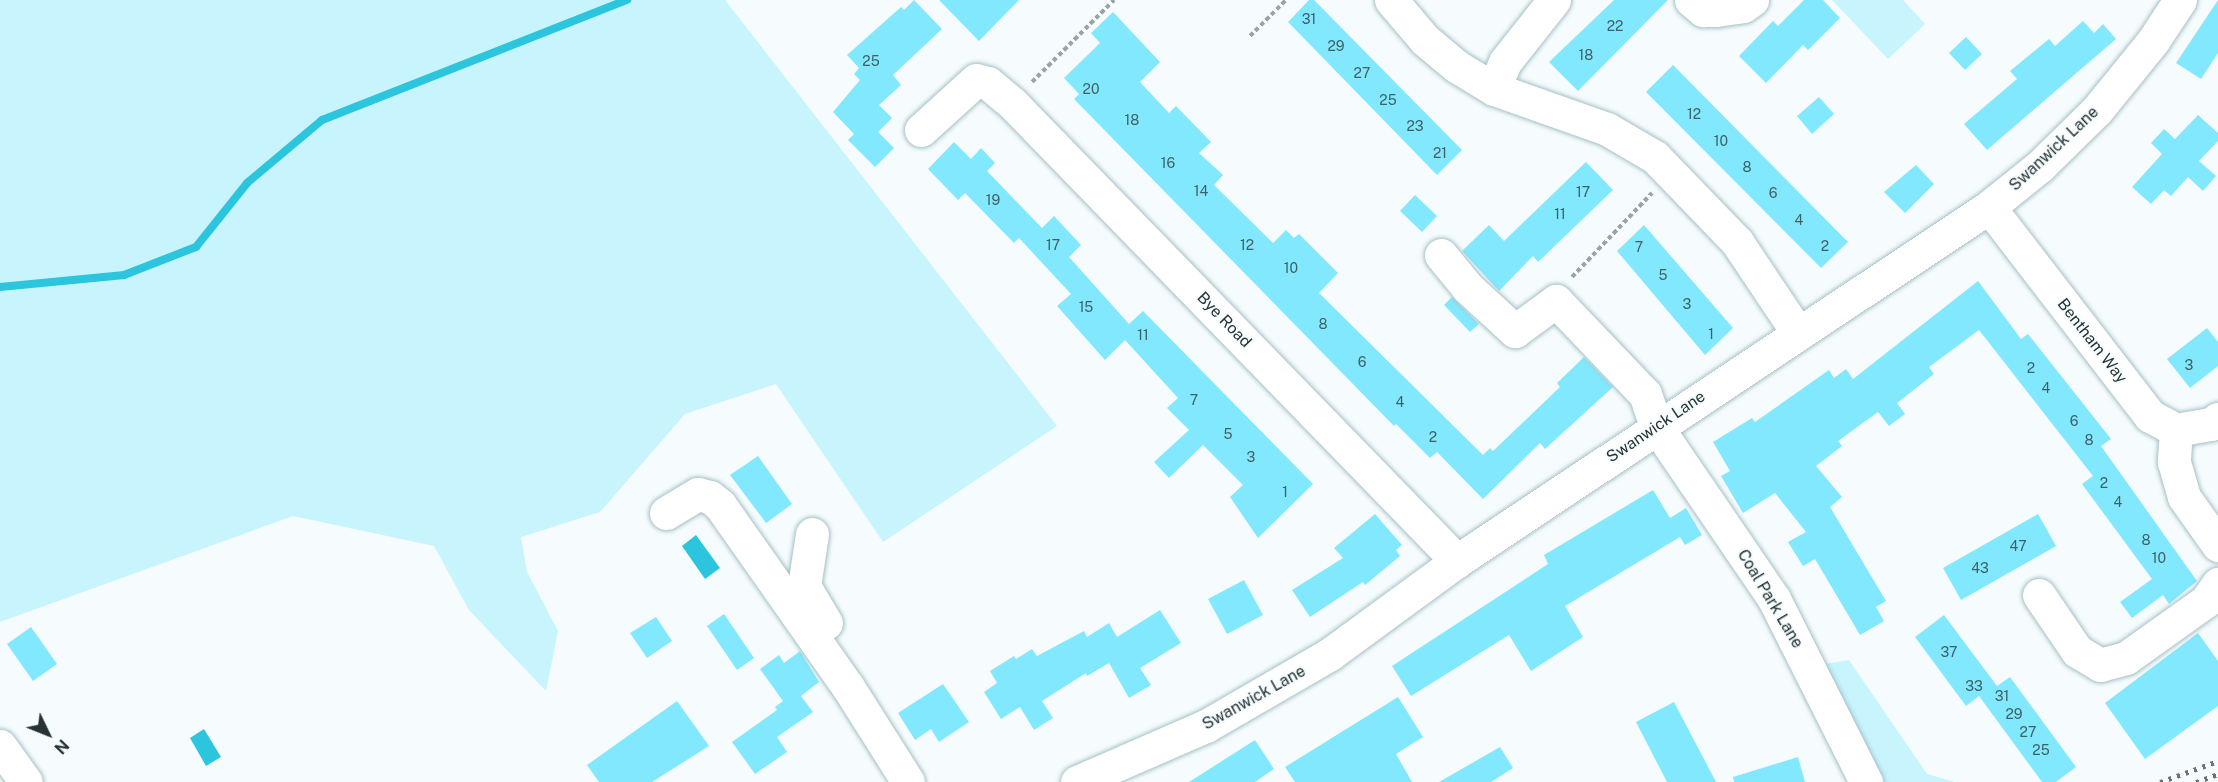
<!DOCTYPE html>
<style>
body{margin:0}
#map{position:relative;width:2218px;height:782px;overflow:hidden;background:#f6fcfd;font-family:"Public Sans",sans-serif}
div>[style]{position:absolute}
.green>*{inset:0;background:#c7f4fd}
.water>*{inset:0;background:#2cc5de}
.stream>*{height:8px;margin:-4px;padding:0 4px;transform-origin:4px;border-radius:4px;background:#2cc5de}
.building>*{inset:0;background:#82e8fd}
.path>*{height:4px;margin-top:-2px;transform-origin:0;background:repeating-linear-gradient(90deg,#9ba3a4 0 4.5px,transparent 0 7.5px)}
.roads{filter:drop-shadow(0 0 2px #a5c0c6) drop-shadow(0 0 2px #a5c0c6)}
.minor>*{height:33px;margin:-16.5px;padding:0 16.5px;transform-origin:16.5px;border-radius:16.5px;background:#fff}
.rail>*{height:4.5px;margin-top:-2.25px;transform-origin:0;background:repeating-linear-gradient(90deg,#697375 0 3px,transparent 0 9px)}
span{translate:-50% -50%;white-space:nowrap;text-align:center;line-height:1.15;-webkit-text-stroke:4.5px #f6fcfd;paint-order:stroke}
.number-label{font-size:14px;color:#3e6066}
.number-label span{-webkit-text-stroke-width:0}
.street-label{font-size:16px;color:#273234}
.north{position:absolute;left:18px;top:704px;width:60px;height:60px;-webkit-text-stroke:4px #f6fcfd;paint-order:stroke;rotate:133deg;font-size:16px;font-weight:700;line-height:24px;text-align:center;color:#273234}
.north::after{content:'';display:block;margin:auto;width:21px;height:27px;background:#273234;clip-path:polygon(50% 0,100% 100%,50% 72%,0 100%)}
</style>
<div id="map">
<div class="green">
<div style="clip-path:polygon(0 0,725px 0,1057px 426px,883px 542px,776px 384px,685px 414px,600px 512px,521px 537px,527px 572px,558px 631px,546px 691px,469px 610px,434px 546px,293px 516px,0 622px)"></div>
<div style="clip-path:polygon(1832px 0,1903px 0,1925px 24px,1888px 59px)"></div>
<div style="clip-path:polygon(1849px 660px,1927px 774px,1955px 782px,1872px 782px,1825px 664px)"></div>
</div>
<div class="water">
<div style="clip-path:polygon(696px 535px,720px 568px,705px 579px,682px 546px)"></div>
<div style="clip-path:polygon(204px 729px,221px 757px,206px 766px,190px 738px)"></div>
</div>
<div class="stream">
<div style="left:0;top:287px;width:125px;rotate:-5.5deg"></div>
<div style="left:124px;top:275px;width:77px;rotate:-21.3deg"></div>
<div style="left:196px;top:247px;width:82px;rotate:-51.4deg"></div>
<div style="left:247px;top:183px;width:98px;rotate:-40deg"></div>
<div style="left:322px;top:120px;width:328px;rotate:-21.5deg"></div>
</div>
<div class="building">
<div style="clip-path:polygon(914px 0,942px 29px,893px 75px,901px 85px,879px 105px,892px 118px,878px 132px,894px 148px,875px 167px,848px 140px,854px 134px,833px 112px,860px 80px,854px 74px,859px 68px,847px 55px,901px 7px,904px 10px)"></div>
<div style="clip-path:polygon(939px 0,1019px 0,979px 41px)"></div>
<div style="clip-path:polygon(1309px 0,1314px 0,1462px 150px,1437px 175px,1288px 22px)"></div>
<div style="clip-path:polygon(1614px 0,1668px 0,1578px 91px,1549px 62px)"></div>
<div style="clip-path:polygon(1804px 0,1823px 0,1840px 18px,1808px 50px,1803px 45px,1766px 83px,1739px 56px,1773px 21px,1778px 26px)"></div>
<div style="clip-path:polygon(2218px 0,2218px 53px,2201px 79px,2176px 63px)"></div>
<div style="clip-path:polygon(1113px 12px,1160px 62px,1140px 82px,1169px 113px,1176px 106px,1211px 142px,1199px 153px,1223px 175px,1214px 185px,1273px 243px,1286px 230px,1294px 238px,1299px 234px,1338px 273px,1319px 293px,1483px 455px,1490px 448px,1493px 451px,1560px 387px,1557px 383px,1584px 357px,1613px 387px,1545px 449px,1540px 443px,1483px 499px,1437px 452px,1430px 458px,1396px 424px,1394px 426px,1074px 99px,1079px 94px,1064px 78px,1100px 43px,1091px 33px)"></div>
<div style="clip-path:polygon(2083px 21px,2094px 33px,2103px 24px,2116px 39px,1987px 150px,1964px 124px,2017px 79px,2010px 71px,2049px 39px,2055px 46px)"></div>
<div style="clip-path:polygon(1966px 37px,1982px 54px,1965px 70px,1949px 53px)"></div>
<div style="clip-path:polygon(1673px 65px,1848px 242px,1821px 268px,1646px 92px)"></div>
<div style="clip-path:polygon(1819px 97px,1834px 114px,1812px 134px,1797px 116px)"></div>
<div style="clip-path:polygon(2198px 115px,2218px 133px,2218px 141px,2199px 161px,2216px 176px,2203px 191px,2188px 177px,2171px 196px,2164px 190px,2151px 204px,2132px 187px,2162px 154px,2151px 143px,2164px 129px,2175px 139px)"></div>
<div style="clip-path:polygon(954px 142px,971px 159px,981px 148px,995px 163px,987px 171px,1042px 228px,1054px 216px,1081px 245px,1069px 257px,1129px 324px,1143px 311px,1313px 484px,1258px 538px,1230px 497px,1243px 485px,1203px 445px,1169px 478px,1154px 462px,1189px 430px,1167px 408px,1178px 398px,1125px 340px,1105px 360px,1057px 306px,1071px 294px,1019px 238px,1014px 243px,965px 193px,958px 200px,928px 169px)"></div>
<div style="clip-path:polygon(1586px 162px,1613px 190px,1538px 262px,1533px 256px,1499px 291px,1462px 251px,1489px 225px,1504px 241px)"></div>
<div style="clip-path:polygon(1916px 165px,1934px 184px,1905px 213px,1884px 192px)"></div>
<div style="clip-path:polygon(1415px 195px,1437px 216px,1422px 232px,1400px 211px)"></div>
<div style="clip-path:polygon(1644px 225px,1733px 328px,1705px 355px,1617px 251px)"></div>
<div style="clip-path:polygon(1978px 281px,2021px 339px,2028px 334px,2111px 439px,2101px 446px,2197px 581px,2169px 604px,2163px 595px,2132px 618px,2120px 602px,2152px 579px,2082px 484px,2093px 476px,1979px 330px,1929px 367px,1934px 374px,1897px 403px,1905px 414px,1889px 426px,1878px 412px,1838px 441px,1842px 446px,1816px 466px,1842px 497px,1830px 507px,1886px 601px,1876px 607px,1884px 621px,1860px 635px,1815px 559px,1803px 566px,1788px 542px,1806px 532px,1775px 493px,1743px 513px,1721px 476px,1730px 471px,1713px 442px,1752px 418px,1755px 422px,1829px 370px,1834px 378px,1846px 369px,1853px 379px)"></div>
<div style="clip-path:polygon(1452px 297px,1479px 324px,1470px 332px,1444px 305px)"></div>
<div style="clip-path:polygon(2207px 328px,2218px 342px,2218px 366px,2190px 388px,2167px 359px)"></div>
<div style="clip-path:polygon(758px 456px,792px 504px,766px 523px,730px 475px)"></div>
<div style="clip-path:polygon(1653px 490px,1670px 518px,1686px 508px,1702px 535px,1685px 545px,1680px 537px,1565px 606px,1583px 637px,1531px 671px,1509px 635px,1411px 696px,1392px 666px,1548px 564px,1544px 555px)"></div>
<div style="clip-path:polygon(1375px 514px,1402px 545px,1396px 550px,1400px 556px,1365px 585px,1363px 582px,1310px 617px,1292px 590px,1343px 558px,1334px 548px)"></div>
<div style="clip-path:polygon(2038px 514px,2056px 546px,1961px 600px,1943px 568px)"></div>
<div style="clip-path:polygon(1244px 580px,1263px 615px,1227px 634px,1208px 599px)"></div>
<div style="clip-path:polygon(1160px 610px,1181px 643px,1140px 668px,1151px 685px,1129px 698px,1109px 663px,1087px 676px,1086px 673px,1042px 701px,1053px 718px,1034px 730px,1020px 707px,1001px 719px,984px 692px,997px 683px,990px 671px,1014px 656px,1016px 659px,1032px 649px,1037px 656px,1084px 631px,1087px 637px,1109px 623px,1117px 637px)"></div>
<div style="clip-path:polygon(724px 614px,754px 658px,737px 670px,707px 626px)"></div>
<div style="clip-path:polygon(1944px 615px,1997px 686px,2010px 677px,2076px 767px,2056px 782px,2042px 782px,1979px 696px,1966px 706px,1915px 637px)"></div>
<div style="clip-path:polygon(656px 617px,672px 641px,647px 658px,630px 633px)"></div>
<div style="clip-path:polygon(31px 627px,57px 664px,33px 681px,7px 644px)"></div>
<div style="clip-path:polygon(2198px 633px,2218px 661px,2218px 706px,2145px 759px,2105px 703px)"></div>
<div style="clip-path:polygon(800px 651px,819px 682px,801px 696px,813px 712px,777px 737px,787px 752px,755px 774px,732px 742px,777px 710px,775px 707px,783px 701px,760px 669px,779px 655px,784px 663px)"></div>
<div style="clip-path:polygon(943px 684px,969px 722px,939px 742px,931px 729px,915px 740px,898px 713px)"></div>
<div style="clip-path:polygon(1398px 697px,1423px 737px,1396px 754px,1412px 782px,1295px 782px,1285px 767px)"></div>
<div style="clip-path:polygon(677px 701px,709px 746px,652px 782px,599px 782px,587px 765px)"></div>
<div style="clip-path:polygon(1674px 702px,1716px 782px,1667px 782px,1636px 722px)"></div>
<div style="clip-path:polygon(1255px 740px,1274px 769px,1255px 782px,1189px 782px)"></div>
<div style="clip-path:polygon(1500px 747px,1513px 768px,1491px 782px,1439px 782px)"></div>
<div style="clip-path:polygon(1798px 757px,1805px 782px,1734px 782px,1733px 777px)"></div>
</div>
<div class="path">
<div style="left:1250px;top:36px;width:51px;rotate:-45deg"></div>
<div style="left:1032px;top:82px;width:116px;rotate:-45deg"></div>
<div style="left:1572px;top:277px;width:116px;rotate:-46.4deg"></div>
</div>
<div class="roads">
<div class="minor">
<div style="left:1391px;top:0;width:52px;rotate:49.6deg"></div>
<div style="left:1425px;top:40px;width:40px;rotate:40deg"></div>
<div style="left:1456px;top:66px;width:44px;rotate:31.2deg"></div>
<div style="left:1494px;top:89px;width:120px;rotate:19.5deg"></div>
<div style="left:1607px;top:129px;width:56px;rotate:30.3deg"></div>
<div style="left:1655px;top:157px;width:118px;rotate:46deg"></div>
<div style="left:1737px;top:242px;width:110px;rotate:56.2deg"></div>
<div style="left:1691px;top:0;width:16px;rotate:40deg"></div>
<div style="left:1703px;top:10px;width:13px"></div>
<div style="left:1716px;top:10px;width:27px;rotate:-8deg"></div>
<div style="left:1743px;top:6px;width:11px;rotate:-34deg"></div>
<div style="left:1494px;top:89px;width:29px;rotate:-68deg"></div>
<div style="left:1505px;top:62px;width:79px;rotate:-51.7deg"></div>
<div style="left:921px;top:130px;width:74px;rotate:-42.3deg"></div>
<div style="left:976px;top:80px;width:12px;rotate:14deg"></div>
<div style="left:988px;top:83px;width:31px;rotate:40deg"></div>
<div style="left:1012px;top:103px;width:639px;rotate:45.82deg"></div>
<div style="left:1989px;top:207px;width:264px;rotate:52.4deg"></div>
<div style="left:2150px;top:416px;width:30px;rotate:28deg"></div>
<div style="left:2176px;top:430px;width:36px;rotate:-10deg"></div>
<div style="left:2211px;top:424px;width:9px;rotate:-36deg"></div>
<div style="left:1441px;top:255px;width:43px;rotate:50.7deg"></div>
<div style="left:1468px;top:288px;width:64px;rotate:42.5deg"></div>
<div style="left:1515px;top:331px;width:51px;rotate:-36.2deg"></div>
<div style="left:1556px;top:301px;width:129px;rotate:46.3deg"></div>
<div style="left:1645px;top:394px;width:34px;rotate:71deg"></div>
<div style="left:1656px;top:426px;width:209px;rotate:55.7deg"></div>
<div style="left:1774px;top:599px;width:205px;rotate:63.3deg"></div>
<div style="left:2176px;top:430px;width:32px;rotate:94deg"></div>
<div style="left:2174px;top:462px;width:36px;rotate:74deg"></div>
<div style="left:2184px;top:497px;width:59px;rotate:54.7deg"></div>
<div style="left:666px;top:513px;width:37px;rotate:-31deg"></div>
<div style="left:698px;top:494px;width:12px;rotate:14deg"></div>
<div style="left:710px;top:497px;width:13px;rotate:39deg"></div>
<div style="left:720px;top:505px;width:223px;rotate:54.9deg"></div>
<div style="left:848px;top:687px;width:112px;rotate:57.7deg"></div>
<div style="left:812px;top:534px;width:53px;rotate:98.7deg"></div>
<div style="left:804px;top:586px;width:43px;rotate:59.3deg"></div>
<div style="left:2039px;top:595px;width:68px;rotate:55.8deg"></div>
<div style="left:2077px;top:651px;width:27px;rotate:31deg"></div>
<div style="left:2100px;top:665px;width:27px;rotate:-15deg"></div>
<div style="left:2126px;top:658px;width:98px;rotate:-35.5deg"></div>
<div style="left:2206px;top:601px;width:21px;rotate:-55deg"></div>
<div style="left:0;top:746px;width:44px;rotate:54.2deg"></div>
<div style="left:1077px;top:782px;width:141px;rotate:-23.5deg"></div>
<div style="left:1206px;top:726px;width:143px;rotate:-30.1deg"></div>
<div style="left:1330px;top:654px;width:157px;rotate:-36.2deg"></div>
<div style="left:1457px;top:561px;width:639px;rotate:-33.64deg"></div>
<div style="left:1989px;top:207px;width:64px;rotate:-38.7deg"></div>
<div style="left:2039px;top:167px;width:81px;rotate:-44.5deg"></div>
<div style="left:2097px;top:110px;width:89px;rotate:-50.9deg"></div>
<div style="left:2153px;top:41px;width:49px;rotate:-56.6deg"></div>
</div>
</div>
<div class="rail">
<div style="left:2160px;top:782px;width:62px;rotate:-19.9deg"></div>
<div style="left:2196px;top:782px;width:23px;rotate:-20deg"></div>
</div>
<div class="number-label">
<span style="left:1309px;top:19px">31</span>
<span style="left:1615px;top:26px">22</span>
<span style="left:1336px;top:46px">29</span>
<span style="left:1586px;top:55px">18</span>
<span style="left:871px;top:61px">25</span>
<span style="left:1362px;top:73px">27</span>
<span style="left:1091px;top:89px">20</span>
<span style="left:1388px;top:100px">25</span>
<span style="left:1694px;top:114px">12</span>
<span style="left:1132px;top:120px">18</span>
<span style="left:1415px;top:126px">23</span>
<span style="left:1721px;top:141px">10</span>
<span style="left:1440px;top:153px">21</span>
<span style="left:1168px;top:163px">16</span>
<span style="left:1747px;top:167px">8</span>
<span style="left:1201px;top:191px">14</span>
<span style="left:1583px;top:192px">17</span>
<span style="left:1773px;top:193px">6</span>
<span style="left:993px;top:200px">19</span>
<span style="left:1560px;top:214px">11</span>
<span style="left:1799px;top:220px">4</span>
<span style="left:1053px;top:245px">17</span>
<span style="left:1247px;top:245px">12</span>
<span style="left:1825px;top:246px">2</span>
<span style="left:1639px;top:247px">7</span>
<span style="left:1291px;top:268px">10</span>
<span style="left:1663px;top:275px">5</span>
<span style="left:1687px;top:304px">3</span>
<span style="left:1086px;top:307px">15</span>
<span style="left:1323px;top:324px">8</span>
<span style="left:1711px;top:334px">1</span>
<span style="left:1143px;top:335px">11</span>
<span style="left:1362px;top:362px">6</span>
<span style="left:2189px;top:365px">3</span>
<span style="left:2031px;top:368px">2</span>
<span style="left:2046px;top:388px">4</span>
<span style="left:1194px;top:400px">7</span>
<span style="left:1400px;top:402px">4</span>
<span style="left:2074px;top:421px">6</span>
<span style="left:1228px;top:434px">5</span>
<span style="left:1433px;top:437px">2</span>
<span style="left:2089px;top:440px">8</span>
<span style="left:1251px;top:457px">3</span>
<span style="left:2104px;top:483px">2</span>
<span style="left:1285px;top:492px">1</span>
<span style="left:2118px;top:502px">4</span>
<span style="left:2146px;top:540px">8</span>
<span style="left:2018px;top:546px">47</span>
<span style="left:2159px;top:558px">10</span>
<span style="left:1980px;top:568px">43</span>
<span style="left:1949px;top:652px">37</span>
<span style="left:1974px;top:686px">33</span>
<span style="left:2002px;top:696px">31</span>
<span style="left:2014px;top:714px">29</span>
<span style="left:2028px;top:732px">27</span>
<span style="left:2041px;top:750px">25</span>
</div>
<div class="street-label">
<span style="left:2054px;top:149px;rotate:-43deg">Swanwick Lane</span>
<span style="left:1224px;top:320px;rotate:46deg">Bye Road</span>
<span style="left:2092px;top:341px;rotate:52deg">Bentham Way</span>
<span style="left:1656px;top:427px;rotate:-34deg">Swanwick Lane</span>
<span style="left:1770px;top:599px;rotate:59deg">Coal Park Lane</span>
<span style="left:1254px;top:698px;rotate:-29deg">Swanwick Lane</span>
</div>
<div class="north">N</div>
</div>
